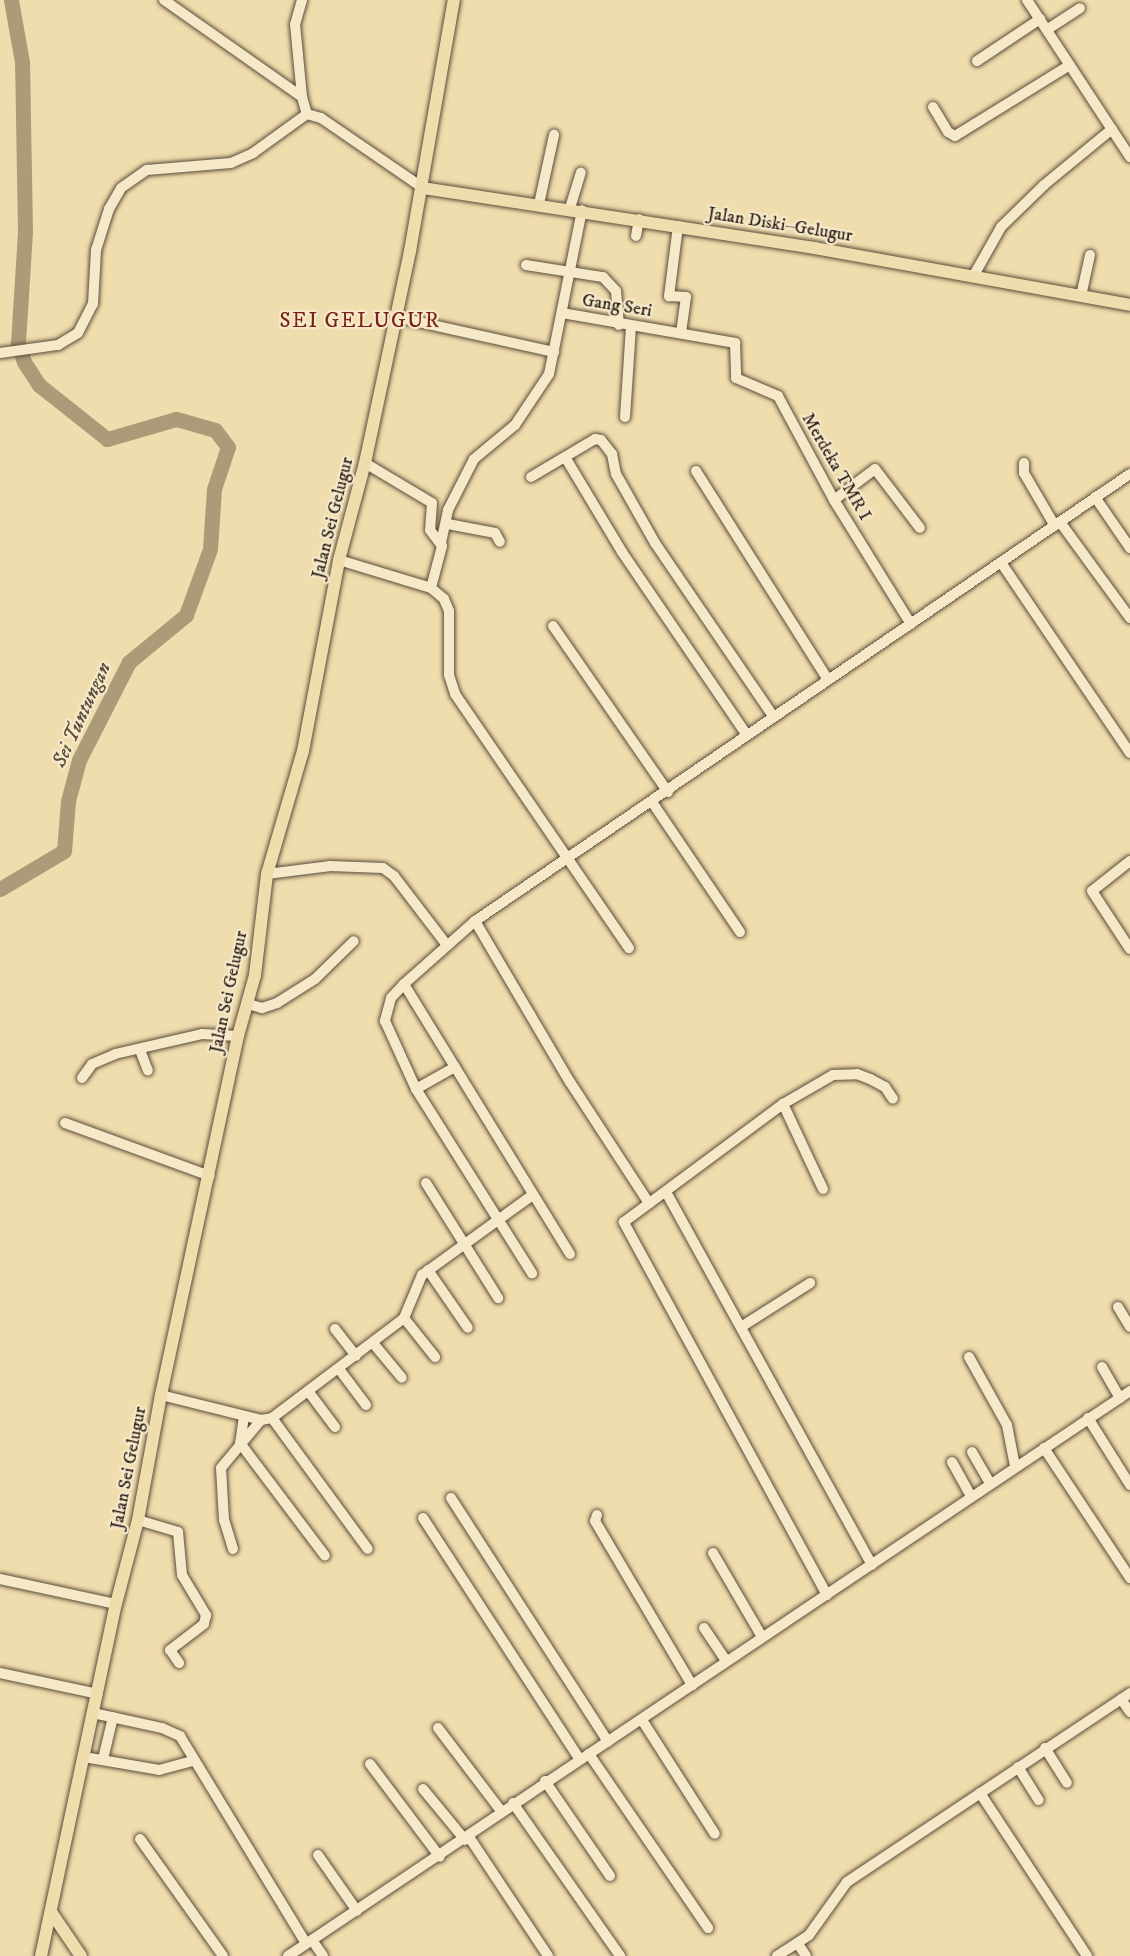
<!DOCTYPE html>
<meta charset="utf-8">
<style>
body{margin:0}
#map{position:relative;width:1130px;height:1956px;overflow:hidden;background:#f0ddad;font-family:"IM FELL DW Pica",serif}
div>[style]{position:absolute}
.river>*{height:15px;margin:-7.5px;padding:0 7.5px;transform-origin:7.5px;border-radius:7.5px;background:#ac9b79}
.roads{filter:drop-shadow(0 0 2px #5b4c3b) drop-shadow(0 0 2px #5b4c3b)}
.minor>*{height:10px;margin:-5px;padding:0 5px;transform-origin:5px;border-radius:5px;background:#f5e9ca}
.major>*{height:12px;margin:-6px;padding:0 6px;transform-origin:6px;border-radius:6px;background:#f0ddad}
span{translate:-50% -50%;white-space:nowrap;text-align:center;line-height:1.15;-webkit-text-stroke:4.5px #f5e9ca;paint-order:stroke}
.street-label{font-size:18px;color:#291c15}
.water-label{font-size:20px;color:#5d4f3d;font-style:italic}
.quarter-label{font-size:21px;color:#7a1f14;letter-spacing:1.5px}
</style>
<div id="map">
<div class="river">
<div style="left:0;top:889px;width:74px;rotate:-30.7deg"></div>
<div style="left:64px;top:851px;width:50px;rotate:-85.4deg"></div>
<div style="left:68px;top:801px;width:42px;rotate:-75deg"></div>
<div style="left:79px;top:760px;width:110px;rotate:-63deg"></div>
<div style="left:129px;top:662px;width:74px;rotate:-39.5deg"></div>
<div style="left:186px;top:615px;width:70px;rotate:-70deg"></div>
<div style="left:210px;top:549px;width:60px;rotate:-86.2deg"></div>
<div style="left:214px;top:489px;width:44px;rotate:-71.6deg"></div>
<div style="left:228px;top:447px;width:21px;rotate:-127deg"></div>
<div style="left:215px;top:430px;width:41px;rotate:-164.2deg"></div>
<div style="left:176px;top:419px;width:72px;rotate:163.8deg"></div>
<div style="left:107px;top:439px;width:87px;rotate:-141.5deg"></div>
<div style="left:39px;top:385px;width:27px;rotate:-123deg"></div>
<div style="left:24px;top:362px;width:20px;rotate:-108deg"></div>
<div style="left:18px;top:343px;width:112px;rotate:-86.4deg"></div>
<div style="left:25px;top:231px;width:169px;rotate:-91deg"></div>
<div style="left:22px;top:62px;width:63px;rotate:-100.1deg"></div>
</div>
<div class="roads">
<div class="minor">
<div style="left:164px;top:0;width:169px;rotate:35.1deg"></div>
<div style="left:302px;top:0;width:25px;rotate:106deg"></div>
<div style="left:295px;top:24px;width:73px;rotate:84.5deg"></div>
<div style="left:302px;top:97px;width:18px;rotate:74deg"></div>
<div style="left:1027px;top:0;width:188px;rotate:56.7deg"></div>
<div style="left:1048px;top:29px;width:38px;rotate:-33deg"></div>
<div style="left:977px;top:61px;width:76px;rotate:-33.7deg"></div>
<div style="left:933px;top:107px;width:29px;rotate:59deg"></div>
<div style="left:948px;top:132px;width:8px;rotate:30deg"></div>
<div style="left:955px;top:136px;width:135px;rotate:-31.7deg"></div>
<div style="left:539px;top:204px;width:71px;rotate:-77.7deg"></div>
<div style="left:570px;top:208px;width:37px;rotate:-73deg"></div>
<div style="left:678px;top:226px;width:71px;rotate:97.3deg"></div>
<div style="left:669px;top:296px;width:17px;rotate:3deg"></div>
<div style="left:686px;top:297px;width:36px;rotate:98deg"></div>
<div style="left:636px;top:236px;width:17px;rotate:-80deg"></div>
<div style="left:526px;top:265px;width:78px;rotate:8.9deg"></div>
<div style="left:603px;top:277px;width:19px;rotate:47deg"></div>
<div style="left:616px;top:291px;width:34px;rotate:85deg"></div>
<div style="left:974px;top:275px;width:55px;rotate:-60.6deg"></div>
<div style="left:1001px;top:227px;width:60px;rotate:-44.3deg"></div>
<div style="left:1044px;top:185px;width:88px;rotate:-39.5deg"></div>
<div style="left:1081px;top:296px;width:42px;rotate:-77.6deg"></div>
<div style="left:562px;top:313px;width:176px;rotate:9.8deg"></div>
<div style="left:735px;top:343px;width:35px;rotate:88deg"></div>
<div style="left:736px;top:378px;width:46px;rotate:23.2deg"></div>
<div style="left:778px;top:396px;width:118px;rotate:61.7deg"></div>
<div style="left:834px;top:500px;width:146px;rotate:58.2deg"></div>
<div style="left:396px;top:317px;width:162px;rotate:12.5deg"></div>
<div style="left:0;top:353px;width:59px;rotate:-7.9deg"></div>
<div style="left:58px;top:345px;width:23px;rotate:-31deg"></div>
<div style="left:78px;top:333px;width:33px;rotate:-63deg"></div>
<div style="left:93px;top:304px;width:54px;rotate:-86.8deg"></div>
<div style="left:96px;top:250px;width:43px;rotate:-72.4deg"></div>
<div style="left:109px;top:209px;width:24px;rotate:-60deg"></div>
<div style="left:121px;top:188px;width:32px;rotate:-35deg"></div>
<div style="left:147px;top:170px;width:84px;rotate:-4.8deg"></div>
<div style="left:231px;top:163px;width:24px;rotate:-24deg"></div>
<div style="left:253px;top:153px;width:67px;rotate:-35.8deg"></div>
<div style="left:307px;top:114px;width:15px;rotate:16deg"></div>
<div style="left:321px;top:118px;width:124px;rotate:34.5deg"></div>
<div style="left:625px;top:417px;width:91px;rotate:-86.2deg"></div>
<div style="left:565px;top:457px;width:111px;rotate:59deg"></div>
<div style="left:622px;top:552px;width:222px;rotate:55.7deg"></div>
<div style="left:365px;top:463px;width:78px;rotate:30.8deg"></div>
<div style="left:432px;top:503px;width:27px;rotate:94deg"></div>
<div style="left:430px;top:530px;width:20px;rotate:53deg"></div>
<div style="left:442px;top:546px;width:43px;rotate:104.7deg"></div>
<div style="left:1024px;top:463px;width:10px;rotate:90deg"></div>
<div style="left:1024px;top:473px;width:61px;rotate:59.7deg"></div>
<div style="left:696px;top:471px;width:247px;rotate:57.7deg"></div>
<div style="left:531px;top:477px;width:74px;rotate:-30.7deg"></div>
<div style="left:595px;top:439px;width:6px;rotate:9deg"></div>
<div style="left:601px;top:440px;width:18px;rotate:52deg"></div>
<div style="left:612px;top:454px;width:20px;rotate:79deg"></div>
<div style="left:616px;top:474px;width:79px;rotate:60.5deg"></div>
<div style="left:655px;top:543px;width:209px;rotate:55.7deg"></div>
<div style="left:1095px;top:497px;width:62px;rotate:55.5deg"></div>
<div style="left:834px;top:500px;width:51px;rotate:-37.1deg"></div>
<div style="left:875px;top:469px;width:74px;rotate:52.7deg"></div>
<div style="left:1060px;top:522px;width:119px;rotate:53.9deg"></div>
<div style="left:448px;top:524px;width:48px;rotate:10.8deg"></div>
<div style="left:495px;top:533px;width:10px;rotate:61deg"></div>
<div style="left:441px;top:543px;width:34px;rotate:-78deg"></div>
<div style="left:448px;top:510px;width:57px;rotate:-63deg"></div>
<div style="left:474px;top:459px;width:53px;rotate:-39.7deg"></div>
<div style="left:515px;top:425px;width:61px;rotate:-56.3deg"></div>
<div style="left:549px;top:374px;width:167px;rotate:-78.6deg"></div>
<div style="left:339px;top:560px;width:96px;rotate:16.9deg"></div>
<div style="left:431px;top:588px;width:17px;rotate:40deg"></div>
<div style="left:444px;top:599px;width:13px;rotate:67deg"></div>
<div style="left:449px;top:611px;width:64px;rotate:90deg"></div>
<div style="left:449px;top:675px;width:20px;rotate:72deg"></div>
<div style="left:455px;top:694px;width:308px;rotate:55.6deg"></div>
<div style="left:1002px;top:564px;width:228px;rotate:55.9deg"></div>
<div style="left:553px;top:626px;width:202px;rotate:55.3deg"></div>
<div style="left:652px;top:802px;width:157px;rotate:55.9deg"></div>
<div style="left:1130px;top:861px;width:48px;rotate:141.7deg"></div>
<div style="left:1092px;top:891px;width:69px;rotate:56.8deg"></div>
<div style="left:267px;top:874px;width:64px;rotate:-7.2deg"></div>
<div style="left:330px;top:866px;width:53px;rotate:2.2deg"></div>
<div style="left:383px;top:868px;width:14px;rotate:36deg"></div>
<div style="left:394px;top:876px;width:86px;rotate:52.6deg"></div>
<div style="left:475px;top:921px;width:187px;rotate:59.5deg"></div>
<div style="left:570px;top:1082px;width:145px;rotate:56.9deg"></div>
<div style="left:404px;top:984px;width:19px;rotate:133deg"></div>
<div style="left:391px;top:998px;width:24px;rotate:105deg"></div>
<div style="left:385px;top:1021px;width:75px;rotate:65.5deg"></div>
<div style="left:248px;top:1004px;width:15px;rotate:16deg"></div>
<div style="left:262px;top:1008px;width:16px;rotate:-18deg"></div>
<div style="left:277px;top:1003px;width:45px;rotate:-32.3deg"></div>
<div style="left:315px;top:979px;width:54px;rotate:-44.3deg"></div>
<div style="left:140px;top:1050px;width:22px;rotate:69deg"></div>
<div style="left:455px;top:1067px;width:45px;rotate:150.6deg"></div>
<div style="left:416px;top:1089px;width:218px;rotate:57.8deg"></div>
<div style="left:82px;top:1078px;width:17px;rotate:-54deg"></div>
<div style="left:92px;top:1064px;width:25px;rotate:-23deg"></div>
<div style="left:115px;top:1054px;width:89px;rotate:-12.9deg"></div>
<div style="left:202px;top:1034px;width:36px;rotate:3deg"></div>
<div style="left:783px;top:1104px;width:94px;rotate:64.8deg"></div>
<div style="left:65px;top:1123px;width:154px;rotate:20.1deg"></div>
<div style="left:426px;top:1183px;width:136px;rotate:57.9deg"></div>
<div style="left:666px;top:1192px;width:426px;rotate:61.1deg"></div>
<div style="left:570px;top:1254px;width:317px;rotate:-121.6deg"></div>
<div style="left:404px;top:984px;width:95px;rotate:-41.6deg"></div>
<div style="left:475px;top:921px;width:793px;rotate:-34.31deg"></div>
<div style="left:428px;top:1270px;width:70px;rotate:55.4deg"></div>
<div style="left:1118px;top:1307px;width:23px;rotate:59deg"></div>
<div style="left:404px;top:1318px;width:50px;rotate:51.5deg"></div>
<div style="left:741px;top:1327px;width:82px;rotate:-32.5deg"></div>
<div style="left:335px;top:1329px;width:34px;rotate:52deg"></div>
<div style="left:373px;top:1343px;width:45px;rotate:50.4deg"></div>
<div style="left:969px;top:1357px;width:78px;rotate:60.8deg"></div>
<div style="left:1007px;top:1425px;width:42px;rotate:79deg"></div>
<div style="left:1102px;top:1367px;width:36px;rotate:60deg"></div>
<div style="left:339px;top:1369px;width:45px;rotate:53.1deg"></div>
<div style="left:308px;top:1391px;width:45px;rotate:53.1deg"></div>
<div style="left:161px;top:1395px;width:103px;rotate:14deg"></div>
<div style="left:261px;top:1420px;width:11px;rotate:-10deg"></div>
<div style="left:272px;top:1418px;width:166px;rotate:-37.1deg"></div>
<div style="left:404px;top:1318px;width:47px;rotate:-67.3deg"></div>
<div style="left:422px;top:1275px;width:135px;rotate:-35.9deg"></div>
<div style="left:244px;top:1416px;width:27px;rotate:98deg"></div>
<div style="left:240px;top:1443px;width:141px;rotate:53deg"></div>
<div style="left:272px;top:1418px;width:162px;rotate:53.8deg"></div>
<div style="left:1088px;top:1418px;width:79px;rotate:57.9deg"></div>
<div style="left:1044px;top:1448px;width:156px;rotate:56.5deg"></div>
<div style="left:972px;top:1452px;width:34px;rotate:60deg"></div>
<div style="left:952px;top:1462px;width:39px;rotate:61deg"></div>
<div style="left:451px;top:1498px;width:290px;rotate:57.2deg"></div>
<div style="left:597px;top:1515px;width:6px;rotate:108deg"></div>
<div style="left:595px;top:1521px;width:191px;rotate:59.4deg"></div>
<div style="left:423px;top:1518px;width:288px;rotate:57deg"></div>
<div style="left:138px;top:1520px;width:42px;rotate:16.7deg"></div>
<div style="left:178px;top:1532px;width:43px;rotate:84.7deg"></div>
<div style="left:182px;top:1575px;width:47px;rotate:59deg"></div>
<div style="left:206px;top:1615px;width:9px;rotate:103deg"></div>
<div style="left:204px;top:1624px;width:43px;rotate:142.6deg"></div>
<div style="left:170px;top:1650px;width:16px;rotate:55deg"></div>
<div style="left:233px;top:1549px;width:30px;rotate:-107deg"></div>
<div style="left:224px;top:1520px;width:52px;rotate:-93.3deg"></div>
<div style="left:221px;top:1468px;width:62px;rotate:-50.2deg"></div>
<div style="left:713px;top:1553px;width:97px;rotate:59.7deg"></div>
<div style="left:0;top:1579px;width:119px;rotate:12.2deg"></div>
<div style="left:827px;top:1595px;width:425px;rotate:-118.6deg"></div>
<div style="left:624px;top:1222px;width:198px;rotate:-36.6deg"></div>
<div style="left:783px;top:1104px;width:58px;rotate:-30.1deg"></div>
<div style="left:833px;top:1075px;width:24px;rotate:-2deg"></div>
<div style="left:857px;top:1074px;width:14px;rotate:21deg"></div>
<div style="left:870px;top:1079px;width:17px;rotate:28deg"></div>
<div style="left:885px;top:1087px;width:14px;rotate:56deg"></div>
<div style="left:704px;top:1628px;width:40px;rotate:56deg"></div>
<div style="left:0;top:1673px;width:100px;rotate:12.1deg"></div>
<div style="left:1121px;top:1699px;width:16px;rotate:55deg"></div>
<div style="left:93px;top:1713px;width:71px;rotate:12.3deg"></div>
<div style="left:162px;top:1728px;width:20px;rotate:24deg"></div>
<div style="left:180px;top:1736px;width:242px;rotate:58.7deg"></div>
<div style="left:642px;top:1720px;width:135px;rotate:57.4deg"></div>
<div style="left:438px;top:1728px;width:104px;rotate:52.8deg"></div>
<div style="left:1045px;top:1748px;width:41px;rotate:57.8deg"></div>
<div style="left:589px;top:1754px;width:211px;rotate:55.6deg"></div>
<div style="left:84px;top:1757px;width:76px;rotate:9.8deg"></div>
<div style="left:159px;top:1770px;width:35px;rotate:-15deg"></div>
<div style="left:103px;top:1759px;width:43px;rotate:-76.6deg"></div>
<div style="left:370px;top:1764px;width:116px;rotate:53deg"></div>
<div style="left:1018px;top:1767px;width:39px;rotate:58deg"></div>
<div style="left:545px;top:1781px;width:115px;rotate:55.6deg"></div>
<div style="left:423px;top:1789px;width:66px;rotate:50.5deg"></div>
<div style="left:980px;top:1793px;width:195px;rotate:56.7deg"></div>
<div style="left:513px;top:1803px;width:187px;rotate:55deg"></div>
<div style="left:469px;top:1837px;width:143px;rotate:56.4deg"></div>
<div style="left:140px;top:1839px;width:143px;rotate:54.6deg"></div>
<div style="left:318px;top:1855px;width:68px;rotate:55.1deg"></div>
<div style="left:312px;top:1940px;width:19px;rotate:55deg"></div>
<div style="left:798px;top:1944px;width:14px;rotate:56deg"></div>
<div style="left:288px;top:1956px;width:1014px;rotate:-33.86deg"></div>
<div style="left:777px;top:1956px;width:38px;rotate:-33deg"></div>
<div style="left:809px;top:1935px;width:65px;rotate:-54.4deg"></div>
<div style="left:847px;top:1882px;width:340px;rotate:-33.7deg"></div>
</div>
<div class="major">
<div style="left:423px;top:188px;width:396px;rotate:8.7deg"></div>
<div style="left:814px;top:248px;width:321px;rotate:10.2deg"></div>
<div style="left:51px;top:1912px;width:53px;rotate:55.7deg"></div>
<div style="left:41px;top:1956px;width:360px;rotate:-78deg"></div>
<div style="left:116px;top:1604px;width:87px;rotate:-75.3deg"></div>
<div style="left:138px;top:1520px;width:127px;rotate:-79.6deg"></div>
<div style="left:161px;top:1395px;width:367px;rotate:-77.9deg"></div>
<div style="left:238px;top:1036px;width:63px;rotate:-74.4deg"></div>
<div style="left:255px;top:975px;width:102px;rotate:-83.2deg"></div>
<div style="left:267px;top:874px;width:128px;rotate:-73.7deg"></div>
<div style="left:303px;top:751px;width:194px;rotate:-79.3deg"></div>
<div style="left:339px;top:560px;width:100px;rotate:-75deg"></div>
<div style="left:365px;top:463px;width:217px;rotate:-78deg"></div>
<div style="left:410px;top:251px;width:255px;rotate:-80.1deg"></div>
</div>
</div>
<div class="street-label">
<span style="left:780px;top:225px;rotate:9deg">Jalan Diski–Gelugur</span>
<span style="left:617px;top:306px;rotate:9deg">Gang Seri</span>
<span style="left:836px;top:467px;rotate:60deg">Merdeka TMR I</span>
<span style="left:333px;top:518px;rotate:-76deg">Jalan Sei Gelugur</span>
<span style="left:229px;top:992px;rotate:-78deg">Jalan Sei Gelugur</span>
<span style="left:129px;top:1468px;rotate:-79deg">Jalan Sei Gelugur</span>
</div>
<div class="water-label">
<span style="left:82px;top:715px;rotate:-65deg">Sei Tuntungan</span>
</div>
<div class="quarter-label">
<span style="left:360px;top:321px">SEI GELUGUR</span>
</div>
</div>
